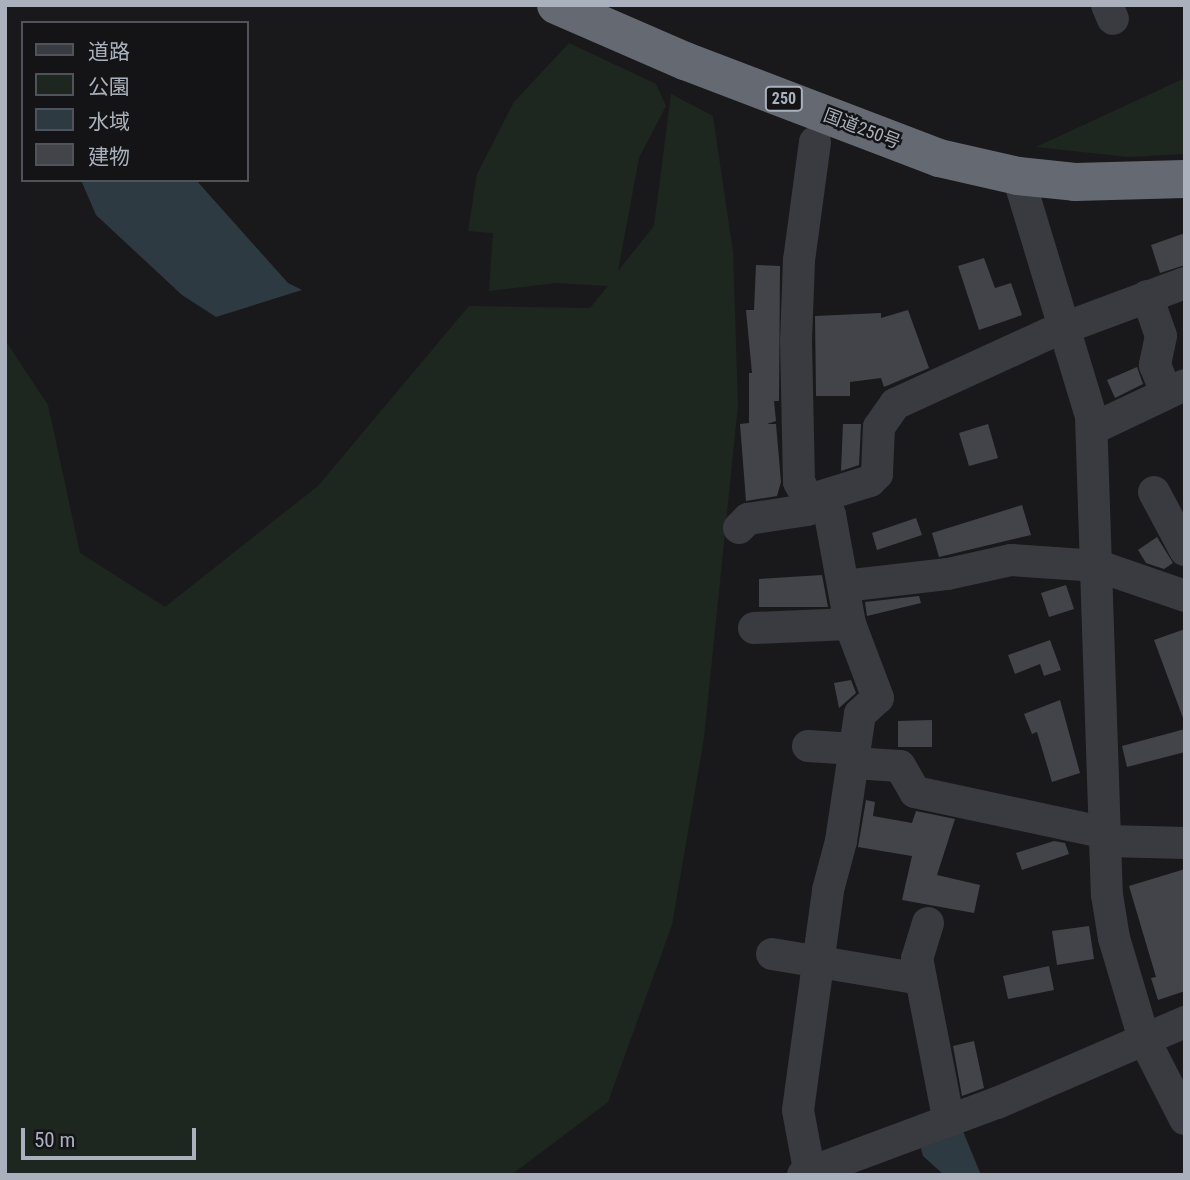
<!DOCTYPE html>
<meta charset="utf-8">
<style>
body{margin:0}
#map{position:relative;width:1190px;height:1180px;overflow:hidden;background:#19191c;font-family:"Roboto Condensed","Noto Sans JP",sans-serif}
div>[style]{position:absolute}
.green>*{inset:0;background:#1e271f}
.water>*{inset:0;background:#2d3a41}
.building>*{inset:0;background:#434449}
.minor>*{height:32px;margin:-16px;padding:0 16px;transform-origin:16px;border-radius:16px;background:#3a3b41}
.highway>*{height:38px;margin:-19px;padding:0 19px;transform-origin:19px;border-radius:19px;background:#656a72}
span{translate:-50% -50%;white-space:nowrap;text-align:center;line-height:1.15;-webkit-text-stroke:5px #141417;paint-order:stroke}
.shield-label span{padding:2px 5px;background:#141417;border:2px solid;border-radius:5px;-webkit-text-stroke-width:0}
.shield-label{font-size:16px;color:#aab1bc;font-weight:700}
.street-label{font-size:18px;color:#aab1bc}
.frame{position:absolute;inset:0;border:7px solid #aab1bc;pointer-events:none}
.legend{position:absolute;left:21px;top:21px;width:228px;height:161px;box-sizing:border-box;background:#141417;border:2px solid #505359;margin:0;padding:9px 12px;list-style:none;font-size:21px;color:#aab1bc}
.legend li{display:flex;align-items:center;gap:14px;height:35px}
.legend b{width:35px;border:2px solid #505359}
.scale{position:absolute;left:21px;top:1128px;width:175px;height:32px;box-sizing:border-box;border:4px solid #aab1bc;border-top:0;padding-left:9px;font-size:21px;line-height:24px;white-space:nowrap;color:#aab1bc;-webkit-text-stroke:5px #141417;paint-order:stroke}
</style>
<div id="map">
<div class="green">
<div style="clip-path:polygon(569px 43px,656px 84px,666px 106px,639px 158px,618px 271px,654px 226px,671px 94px,713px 116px,733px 252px,738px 405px,704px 738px,672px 925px,608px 1102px,511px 1175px,5px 1175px,5px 340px,48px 405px,80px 553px,165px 607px,318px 486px,469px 306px,590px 308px,608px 286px,556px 283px,489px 291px,493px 233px,468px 231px,477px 174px,514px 102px)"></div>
<div style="clip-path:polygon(1185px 78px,1185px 154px,1128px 157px,1036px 147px)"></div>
</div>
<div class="water">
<div style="clip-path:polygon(81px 180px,196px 180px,288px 283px,302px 290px,216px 317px,182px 295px,96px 215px)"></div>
<div style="clip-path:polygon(960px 1124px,981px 1175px,944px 1175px,923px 1156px,918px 1137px)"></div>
</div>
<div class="building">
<div style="clip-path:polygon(1185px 233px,1185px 265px,1160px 273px,1151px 245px)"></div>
<div style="clip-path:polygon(984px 258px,995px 288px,1011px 283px,1022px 315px,979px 330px,958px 266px)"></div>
<div style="clip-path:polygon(756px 265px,780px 266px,779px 401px,774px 401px,776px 421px,767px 424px,776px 424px,781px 482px,777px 496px,746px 501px,740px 424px,749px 423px,749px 373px,752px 373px,746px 310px,754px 310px)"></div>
<div style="clip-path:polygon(908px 310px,929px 368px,884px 387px,881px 378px,850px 382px,850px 396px,816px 396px,815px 316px,881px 313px,881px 318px)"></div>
<div style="clip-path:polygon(1137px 367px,1143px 384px,1115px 398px,1107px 380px)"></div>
<div style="clip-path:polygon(843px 424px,861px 424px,859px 465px,841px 471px)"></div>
<div style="clip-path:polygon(988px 424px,998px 458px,969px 466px,959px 433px)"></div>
<div style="clip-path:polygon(1022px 505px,1031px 535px,939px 557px,932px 533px)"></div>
<div style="clip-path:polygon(916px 518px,922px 535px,877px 550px,872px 533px)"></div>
<div style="clip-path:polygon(1157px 537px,1173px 563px,1164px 569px,1146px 563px,1138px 550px)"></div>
<div style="clip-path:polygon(822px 575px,828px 607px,759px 607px,759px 579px)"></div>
<div style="clip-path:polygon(1066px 585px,1074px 609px,1049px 617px,1041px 593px)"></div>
<div style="clip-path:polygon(919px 596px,921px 603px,867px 616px,865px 602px)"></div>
<div style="clip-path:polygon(1185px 629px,1185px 717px,1183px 718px,1154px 640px)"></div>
<div style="clip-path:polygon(1050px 640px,1061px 670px,1044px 676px,1040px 664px,1015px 674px,1008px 655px)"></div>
<div style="clip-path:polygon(851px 680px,856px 693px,839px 708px,834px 683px)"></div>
<div style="clip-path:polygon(1060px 700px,1080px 773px,1052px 782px,1037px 732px,1032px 734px,1024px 714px)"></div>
<div style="clip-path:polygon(932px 720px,932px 747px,898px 747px,898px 721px)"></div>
<div style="clip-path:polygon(1185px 729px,1185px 752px,1127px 767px,1122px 746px)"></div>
<div style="clip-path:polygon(866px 800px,875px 802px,873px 816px,912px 823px,916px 811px,955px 819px,937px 875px,980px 885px,974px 913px,902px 900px,912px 856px,858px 847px)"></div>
<div style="clip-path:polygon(1054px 841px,1065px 843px,1069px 854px,1022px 870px,1016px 853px)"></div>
<div style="clip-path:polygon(1185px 869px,1185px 991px,1158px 1000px,1151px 978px,1156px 977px,1129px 886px)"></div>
<div style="clip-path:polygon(1089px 926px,1094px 959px,1057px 965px,1052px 931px)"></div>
<div style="clip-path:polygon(1049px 966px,1054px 990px,1008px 999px,1003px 976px)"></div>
<div style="clip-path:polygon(974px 1041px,984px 1088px,962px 1096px,953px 1046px)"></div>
</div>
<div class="minor">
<div style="left:1107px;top:5px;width:15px;rotate:67deg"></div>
<div style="left:815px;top:142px;width:119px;rotate:97.7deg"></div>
<div style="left:799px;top:260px;width:80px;rotate:92.1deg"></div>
<div style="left:796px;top:340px;width:142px;rotate:88.8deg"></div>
<div style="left:799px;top:482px;width:21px;rotate:61deg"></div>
<div style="left:809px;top:500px;width:64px;rotate:-17.3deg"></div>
<div style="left:870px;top:481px;width:10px;rotate:-45deg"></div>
<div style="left:877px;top:474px;width:47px;rotate:-87.6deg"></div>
<div style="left:879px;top:427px;width:28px;rotate:-55deg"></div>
<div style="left:895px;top:404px;width:168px;rotate:-24.6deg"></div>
<div style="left:1048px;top:334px;width:146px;rotate:-20.4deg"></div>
<div style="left:1018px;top:176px;width:252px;rotate:73.1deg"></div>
<div style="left:1091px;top:417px;width:478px;rotate:88.1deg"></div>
<div style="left:1107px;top:895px;width:44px;rotate:80.8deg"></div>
<div style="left:1114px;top:938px;width:105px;rotate:73.5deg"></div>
<div style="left:1144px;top:1039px;width:90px;rotate:62.9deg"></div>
<div style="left:1147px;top:296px;width:42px;rotate:70.7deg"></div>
<div style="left:1161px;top:336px;width:30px;rotate:102deg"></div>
<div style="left:1155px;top:365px;width:29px;rotate:68deg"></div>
<div style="left:1092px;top:429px;width:103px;rotate:-25.3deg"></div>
<div style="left:1154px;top:492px;width:66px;rotate:61.9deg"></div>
<div style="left:739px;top:528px;width:13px;rotate:-45deg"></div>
<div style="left:748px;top:519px;width:60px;rotate:-8.7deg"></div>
<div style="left:807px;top:510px;width:10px;rotate:-79deg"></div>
<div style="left:844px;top:586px;width:105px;rotate:-6.6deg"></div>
<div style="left:948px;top:574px;width:65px;rotate:-12.5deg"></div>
<div style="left:1011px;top:560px;width:87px;rotate:3.9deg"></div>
<div style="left:1098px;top:566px;width:92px;rotate:19deg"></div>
<div style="left:754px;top:628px;width:96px;rotate:-2.4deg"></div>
<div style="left:808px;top:746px;width:47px;rotate:3.7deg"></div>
<div style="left:853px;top:763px;width:47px;rotate:3.7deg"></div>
<div style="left:900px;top:766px;width:30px;rotate:60deg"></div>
<div style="left:915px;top:792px;width:195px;rotate:12.1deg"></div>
<div style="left:1107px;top:841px;width:78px;rotate:1.5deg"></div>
<div style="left:928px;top:923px;width:37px;rotate:107deg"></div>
<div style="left:917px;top:958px;width:163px;rotate:79deg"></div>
<div style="left:772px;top:954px;width:151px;rotate:9.5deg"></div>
<div style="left:803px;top:1175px;width:207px;rotate:-20.4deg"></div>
<div style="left:997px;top:1103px;width:205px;rotate:-23.3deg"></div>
<div style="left:810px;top:1175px;width:66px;rotate:-100.5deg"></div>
<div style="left:798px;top:1110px;width:222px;rotate:-82.2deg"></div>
<div style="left:828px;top:890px;width:51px;rotate:-75.1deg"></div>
<div style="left:841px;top:841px;width:128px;rotate:-81.5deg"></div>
<div style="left:860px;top:714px;width:24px;rotate:-42deg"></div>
<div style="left:878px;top:698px;width:79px;rotate:-110.7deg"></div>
<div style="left:850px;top:624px;width:111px;rotate:-100.4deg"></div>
<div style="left:830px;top:515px;width:21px;rotate:-125deg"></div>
</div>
<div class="highway">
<div style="left:556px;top:5px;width:141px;rotate:23.5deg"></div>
<div style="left:685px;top:61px;width:272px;rotate:20.9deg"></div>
<div style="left:939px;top:158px;width:81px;rotate:12.8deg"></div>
<div style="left:1018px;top:176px;width:57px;rotate:6deg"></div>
<div style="left:1075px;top:182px;width:110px;rotate:-1.6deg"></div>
</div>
<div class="shield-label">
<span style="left:784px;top:99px">250</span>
</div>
<div class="street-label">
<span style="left:862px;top:129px;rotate:21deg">国道250号</span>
</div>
<div class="frame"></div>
<ul class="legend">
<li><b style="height:9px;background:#3a3b41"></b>道路</li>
<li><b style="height:19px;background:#1e271f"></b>公園</li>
<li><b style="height:19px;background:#2d3a41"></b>水域</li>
<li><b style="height:19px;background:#434449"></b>建物</li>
</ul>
<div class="scale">50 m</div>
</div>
